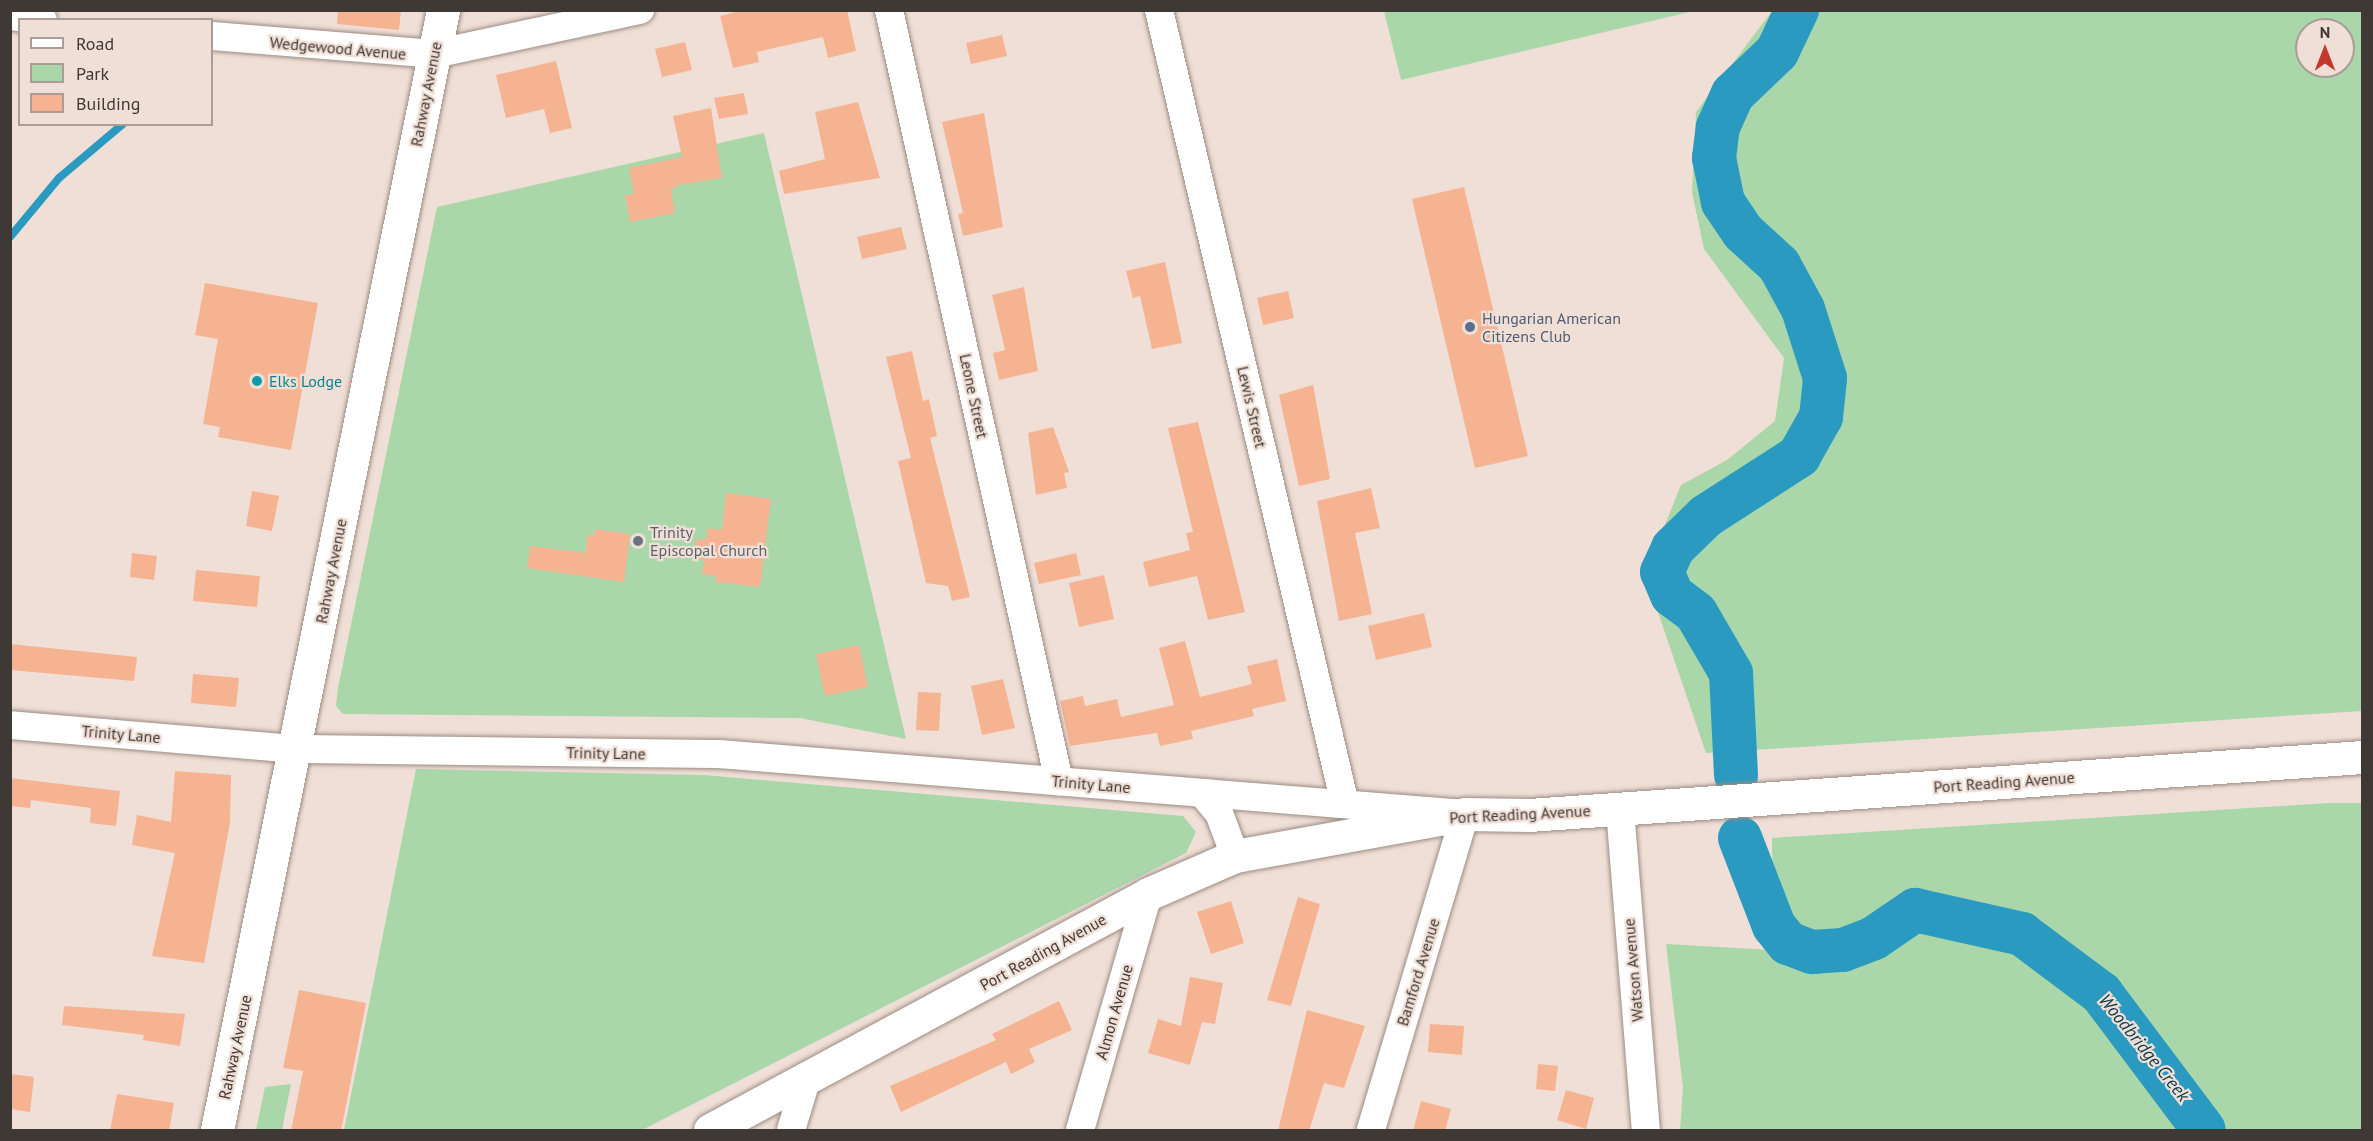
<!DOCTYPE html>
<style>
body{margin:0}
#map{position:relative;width:2373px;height:1141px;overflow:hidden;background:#f0dfd6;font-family:"PT Sans",sans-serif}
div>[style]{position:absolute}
.green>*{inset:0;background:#a9d7aa}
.stream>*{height:8px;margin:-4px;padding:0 4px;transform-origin:4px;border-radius:4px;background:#2a9ac1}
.river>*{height:44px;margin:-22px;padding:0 22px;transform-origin:22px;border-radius:22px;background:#2a9ac1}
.building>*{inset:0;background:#f5b392}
.roads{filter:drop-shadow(0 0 2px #9b8c84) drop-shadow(0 0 2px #9b8c84)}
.minor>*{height:28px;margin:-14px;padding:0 14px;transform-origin:14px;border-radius:14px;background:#fff}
.tertiary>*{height:33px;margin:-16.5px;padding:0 16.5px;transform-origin:16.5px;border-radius:16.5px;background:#fff}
.secondary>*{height:33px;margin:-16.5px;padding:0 16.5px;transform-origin:16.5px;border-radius:16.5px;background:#fff}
.dots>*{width:16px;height:16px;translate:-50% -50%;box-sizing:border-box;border:3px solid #f0dfd6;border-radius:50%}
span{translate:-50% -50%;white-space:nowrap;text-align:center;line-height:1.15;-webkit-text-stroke:4.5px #f0dfd6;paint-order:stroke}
.street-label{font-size:16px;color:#3f3935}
.service-label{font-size:16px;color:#4e5e75}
.left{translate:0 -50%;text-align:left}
.culture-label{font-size:16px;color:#0d838f}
.worship-label{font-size:16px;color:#5b616d}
.water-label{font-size:18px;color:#083849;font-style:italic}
.frame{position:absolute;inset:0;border:12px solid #3f3935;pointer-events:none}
.legend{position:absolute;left:18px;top:18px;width:195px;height:108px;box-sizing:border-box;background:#f0dfd6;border:2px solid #a99d96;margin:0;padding:8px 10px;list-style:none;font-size:18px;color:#3f3935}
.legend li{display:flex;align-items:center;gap:12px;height:30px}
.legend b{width:30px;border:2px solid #a99d96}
.north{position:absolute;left:2295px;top:18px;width:60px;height:60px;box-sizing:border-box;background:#f0dfd6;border:2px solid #a99d96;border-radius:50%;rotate:0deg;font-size:16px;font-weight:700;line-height:24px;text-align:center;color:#3f3935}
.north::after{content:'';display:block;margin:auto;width:21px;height:27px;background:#c4372a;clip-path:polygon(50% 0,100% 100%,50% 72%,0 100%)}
</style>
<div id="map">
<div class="green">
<div style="clip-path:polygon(1384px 11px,1384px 10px,1694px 11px,1401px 80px)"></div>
<div style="clip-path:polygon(evenodd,1772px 11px,2362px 11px,2362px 711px,1706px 753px,1645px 574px,1681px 485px,1727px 460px,1775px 421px,1784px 358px,1704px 249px,1692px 192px,1696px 112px,1772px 11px,2307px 30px,2343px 30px,2343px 66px,2307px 66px,2307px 30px)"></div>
<div style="clip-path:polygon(764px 133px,906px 739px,800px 718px,343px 714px,336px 706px,338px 688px,437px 207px)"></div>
<div style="clip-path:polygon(416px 769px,704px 775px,1183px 816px,1196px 832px,1186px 853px,642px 1130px,344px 1130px)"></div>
<div style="clip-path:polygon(2329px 803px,2362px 803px,2362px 1130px,1680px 1130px,1683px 1088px,1666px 944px,1773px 950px,1772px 838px)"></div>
<div style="clip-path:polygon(291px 1084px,282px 1130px,256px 1130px,265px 1087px)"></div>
</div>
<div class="stream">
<div style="left:10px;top:237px;width:77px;rotate:-50.3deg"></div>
<div style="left:59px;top:178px;width:84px;rotate:-40.2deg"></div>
</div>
<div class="river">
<div style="left:1736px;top:775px;width:102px;rotate:-92.8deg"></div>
<div style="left:1731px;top:673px;width:69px;rotate:-120.3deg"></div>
<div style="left:1696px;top:613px;width:30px;rotate:-143deg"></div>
<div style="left:1672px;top:595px;width:25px;rotate:-113deg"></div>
<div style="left:1662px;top:572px;width:26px;rotate:-65deg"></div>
<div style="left:1673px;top:548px;width:46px;rotate:-44.1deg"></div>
<div style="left:1706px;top:516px;width:111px;rotate:-32.8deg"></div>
<div style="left:1799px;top:456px;width:45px;rotate:-60.6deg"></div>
<div style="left:1821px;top:417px;width:39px;rotate:-84deg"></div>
<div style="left:1825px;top:378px;width:72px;rotate:-107.7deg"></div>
<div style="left:1803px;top:309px;width:50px;rotate:-118.6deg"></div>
<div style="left:1779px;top:265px;width:49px;rotate:-137.5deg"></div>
<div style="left:1743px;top:232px;width:36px;rotate:-124deg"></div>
<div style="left:1723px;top:202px;width:45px;rotate:-101.6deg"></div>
<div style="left:1714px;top:158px;width:31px;rotate:-83deg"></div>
<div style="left:1718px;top:127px;width:36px;rotate:-66deg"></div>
<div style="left:1733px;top:94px;width:61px;rotate:-43.7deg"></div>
<div style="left:1777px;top:52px;width:47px;rotate:-64.5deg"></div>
<div style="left:1740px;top:838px;width:94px;rotate:68.9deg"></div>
<div style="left:1774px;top:926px;width:22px;rotate:51deg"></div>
<div style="left:1788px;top:943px;width:26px;rotate:21deg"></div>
<div style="left:1812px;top:952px;width:31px;rotate:-4deg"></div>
<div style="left:1843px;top:950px;width:33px;rotate:-21deg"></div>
<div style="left:1874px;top:938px;width:50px;rotate:-34.3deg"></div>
<div style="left:1915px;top:910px;width:110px;rotate:12.6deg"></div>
<div style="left:2022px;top:934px;width:99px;rotate:36.8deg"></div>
<div style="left:2101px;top:993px;width:171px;rotate:53.1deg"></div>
</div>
<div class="building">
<div style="clip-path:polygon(338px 10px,401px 10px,399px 30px,337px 24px)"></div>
<div style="clip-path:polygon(743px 10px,847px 10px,856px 51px,828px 58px,823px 37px,757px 52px,759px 62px,733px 68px,720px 16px)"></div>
<div style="clip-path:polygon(1002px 35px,1007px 56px,971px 64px,966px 43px)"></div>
<div style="clip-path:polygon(685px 42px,692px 70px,662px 77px,655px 49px)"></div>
<div style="clip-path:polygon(556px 61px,572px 128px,550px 133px,544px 109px,506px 118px,496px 75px)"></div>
<div style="clip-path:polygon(744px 93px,748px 114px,719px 119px,714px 98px)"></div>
<div style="clip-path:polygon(858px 102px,880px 178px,784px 194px,779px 171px,825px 159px,815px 112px)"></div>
<div style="clip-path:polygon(711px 108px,722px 178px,678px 185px,671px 190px,675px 213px,630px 222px,625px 195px,634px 194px,629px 168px,682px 157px,673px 116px)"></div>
<div style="clip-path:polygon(984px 113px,1003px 227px,963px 236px,958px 214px,963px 213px,942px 122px)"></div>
<div style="clip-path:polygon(1464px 187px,1528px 456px,1475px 468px,1412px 199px)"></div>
<div style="clip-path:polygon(901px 227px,907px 249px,862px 259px,857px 237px)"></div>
<div style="clip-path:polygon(1165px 262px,1182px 343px,1152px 349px,1140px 296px,1133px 298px,1126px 271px)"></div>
<div style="clip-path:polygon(205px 283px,318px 303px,291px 450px,218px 437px,220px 427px,203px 424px,218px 339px,195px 335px)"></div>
<div style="clip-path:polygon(1024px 287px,1038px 371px,999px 380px,993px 353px,1005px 350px,992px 295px)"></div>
<div style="clip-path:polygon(1288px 291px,1294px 318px,1263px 325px,1257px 298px)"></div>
<div style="clip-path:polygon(912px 351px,923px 401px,929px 399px,937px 436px,930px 438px,970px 597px,952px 601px,948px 586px,926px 583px,898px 461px,911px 458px,886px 357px)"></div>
<div style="clip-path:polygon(1313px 385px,1330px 479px,1299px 486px,1279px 395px)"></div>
<div style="clip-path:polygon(1198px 422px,1245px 612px,1208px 620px,1197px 576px,1149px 587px,1143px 562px,1190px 550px,1186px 533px,1193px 532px,1168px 428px)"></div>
<div style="clip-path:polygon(1053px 427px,1069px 472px,1064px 473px,1067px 488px,1036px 495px,1028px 433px)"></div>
<div style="clip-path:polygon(1371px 488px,1380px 528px,1355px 533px,1372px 614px,1339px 621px,1317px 501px)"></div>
<div style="clip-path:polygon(252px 491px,279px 496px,272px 531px,246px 526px)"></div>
<div style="clip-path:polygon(726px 493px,771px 499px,760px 587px,715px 582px,716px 576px,702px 574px,704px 560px,694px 559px,696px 539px,706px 540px,708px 528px,722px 530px)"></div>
<div style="clip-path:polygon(595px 529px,630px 534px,624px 582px,527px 568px,530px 546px,585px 553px,588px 535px,594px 536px)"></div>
<div style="clip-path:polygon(132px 553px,157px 556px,154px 580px,130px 577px)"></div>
<div style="clip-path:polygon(1076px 553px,1081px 575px,1039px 584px,1034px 563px)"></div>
<div style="clip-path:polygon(196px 570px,260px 576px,257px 607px,193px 601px)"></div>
<div style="clip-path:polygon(1104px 575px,1114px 619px,1079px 627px,1069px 583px)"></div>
<div style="clip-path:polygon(1424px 613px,1432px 647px,1376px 660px,1368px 626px)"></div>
<div style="clip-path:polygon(1185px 641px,1200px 697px,1252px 684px,1247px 666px,1277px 659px,1286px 701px,1252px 709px,1254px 716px,1191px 731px,1193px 739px,1160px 746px,1157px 733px,1070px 746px,1060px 701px,1083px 696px,1085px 706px,1117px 699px,1121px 717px,1174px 705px,1159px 648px)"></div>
<div style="clip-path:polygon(10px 644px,137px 657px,134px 681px,10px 670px)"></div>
<div style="clip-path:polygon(859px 645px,868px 687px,825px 696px,816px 654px)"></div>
<div style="clip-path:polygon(193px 674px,239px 678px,236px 707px,191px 703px)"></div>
<div style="clip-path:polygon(1003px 679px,1015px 728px,982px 735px,971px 686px)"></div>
<div style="clip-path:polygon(918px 692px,941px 693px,939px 731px,916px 730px)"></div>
<div style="clip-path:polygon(175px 771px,231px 775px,230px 823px,204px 963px,152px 956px,175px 853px,132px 845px,137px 815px,171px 822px)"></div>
<div style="clip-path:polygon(10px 778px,120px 791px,116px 826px,90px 823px,91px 808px,31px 800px,30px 808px,10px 806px)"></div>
<div style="clip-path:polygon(1298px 897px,1320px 904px,1291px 1006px,1267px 1000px)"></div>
<div style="clip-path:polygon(1231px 901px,1244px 943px,1211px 954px,1197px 912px)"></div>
<div style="clip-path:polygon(1190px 977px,1223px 983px,1215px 1024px,1202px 1022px,1190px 1065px,1148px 1053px,1158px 1019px,1181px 1026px)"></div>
<div style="clip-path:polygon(299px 990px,366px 1003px,341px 1131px,291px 1131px,303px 1071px,283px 1068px)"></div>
<div style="clip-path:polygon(1059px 1001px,1072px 1030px,1029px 1049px,1035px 1062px,1011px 1074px,1006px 1062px,901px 1112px,890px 1086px,996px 1040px,992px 1034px)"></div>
<div style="clip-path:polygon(64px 1006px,185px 1014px,180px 1046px,143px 1040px,144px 1035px,62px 1025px)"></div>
<div style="clip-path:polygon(1307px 1010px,1365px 1026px,1344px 1088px,1324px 1083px,1309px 1131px,1278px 1131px)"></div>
<div style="clip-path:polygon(1430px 1024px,1464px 1026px,1462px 1055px,1428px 1052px)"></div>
<div style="clip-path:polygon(1538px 1064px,1558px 1066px,1555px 1091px,1536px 1089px)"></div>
<div style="clip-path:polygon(10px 1074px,34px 1077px,30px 1112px,10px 1109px)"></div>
<div style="clip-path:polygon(1566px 1090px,1594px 1098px,1586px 1129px,1557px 1120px)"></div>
<div style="clip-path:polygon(117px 1094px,174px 1103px,169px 1131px,110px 1131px)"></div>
<div style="clip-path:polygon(1421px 1101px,1451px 1109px,1445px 1131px,1413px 1131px)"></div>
</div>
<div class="roads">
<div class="minor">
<div style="left:889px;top:10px;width:790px;rotate:77.57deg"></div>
<div style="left:1159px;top:10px;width:815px;rotate:76.82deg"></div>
<div style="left:10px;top:16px;width:33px;rotate:7deg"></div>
<div style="left:212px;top:36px;width:223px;rotate:4.6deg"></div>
<div style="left:434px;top:54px;width:211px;rotate:-12.1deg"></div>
<div style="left:10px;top:725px;width:286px;rotate:4.8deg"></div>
<div style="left:295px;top:749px;width:424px;rotate:0.7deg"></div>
<div style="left:719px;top:754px;width:748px;rotate:4.6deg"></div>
<div style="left:1465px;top:814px;width:330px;rotate:106.6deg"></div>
<div style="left:1202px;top:793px;width:26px;rotate:50deg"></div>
<div style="left:1219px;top:813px;width:46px;rotate:69.6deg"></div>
<div style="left:1620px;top:809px;width:322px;rotate:85.4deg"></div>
<div style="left:791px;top:1130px;width:48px;rotate:-73.1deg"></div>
<div style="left:1080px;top:1130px;width:246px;rotate:-73.9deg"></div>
</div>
<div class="tertiary">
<div style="left:217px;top:1130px;width:1143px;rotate:-78.59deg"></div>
</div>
<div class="secondary">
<div style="left:710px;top:1130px;width:498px;rotate:-28.3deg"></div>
<div style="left:1148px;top:894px;width:95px;rotate:-23.6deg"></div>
<div style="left:1235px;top:856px;width:234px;rotate:-10.3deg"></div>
<div style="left:1465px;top:814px;width:64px;rotate:0.9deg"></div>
<div style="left:1529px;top:815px;width:835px;rotate:-3.98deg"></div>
</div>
</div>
<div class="dots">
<div style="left:1470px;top:327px;background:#5c6f8a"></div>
<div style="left:257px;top:381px;background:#0f9aa8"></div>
<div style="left:638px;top:541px;background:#6b7280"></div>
</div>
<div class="street-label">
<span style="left:338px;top:48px;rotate:5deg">Wedgewood Avenue</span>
<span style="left:426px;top:94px;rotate:-79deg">Rahway Avenue</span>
<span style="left:974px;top:396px;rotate:78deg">Leone Street</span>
<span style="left:1252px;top:407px;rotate:77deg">Lewis Street</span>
<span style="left:331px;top:571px;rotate:-79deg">Rahway Avenue</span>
<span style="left:121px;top:734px;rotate:5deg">Trinity Lane</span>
<span style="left:606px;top:753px;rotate:1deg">Trinity Lane</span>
<span style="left:2004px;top:782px;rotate:-4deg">Port Reading Avenue</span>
<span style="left:1091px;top:784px;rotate:5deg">Trinity Lane</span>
<span style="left:1520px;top:814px;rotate:-3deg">Port Reading Avenue</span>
<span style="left:1043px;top:952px;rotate:-29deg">Port Reading Avenue</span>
<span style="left:1633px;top:970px;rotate:-95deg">Watson Avenue</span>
<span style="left:1418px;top:972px;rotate:-73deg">Bamford Avenue</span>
<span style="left:1114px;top:1012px;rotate:-74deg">Almon Avenue</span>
<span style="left:235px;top:1047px;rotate:-78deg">Rahway Avenue</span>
</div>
<div class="service-label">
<span class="left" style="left:1482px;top:327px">Hungarian American<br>Citizens Club</span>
</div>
<div class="culture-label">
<span class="left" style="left:269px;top:381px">Elks Lodge</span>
</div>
<div class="worship-label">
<span class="left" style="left:650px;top:541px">Trinity<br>Episcopal Church</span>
</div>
<div class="water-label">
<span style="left:2144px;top:1048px;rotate:51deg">Woodbridge Creek</span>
</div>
<div class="frame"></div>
<ul class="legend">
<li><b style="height:8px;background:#fff"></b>Road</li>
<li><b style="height:16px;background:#a9d7aa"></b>Park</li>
<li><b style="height:16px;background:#f5b392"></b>Building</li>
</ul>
<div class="north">N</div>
</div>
